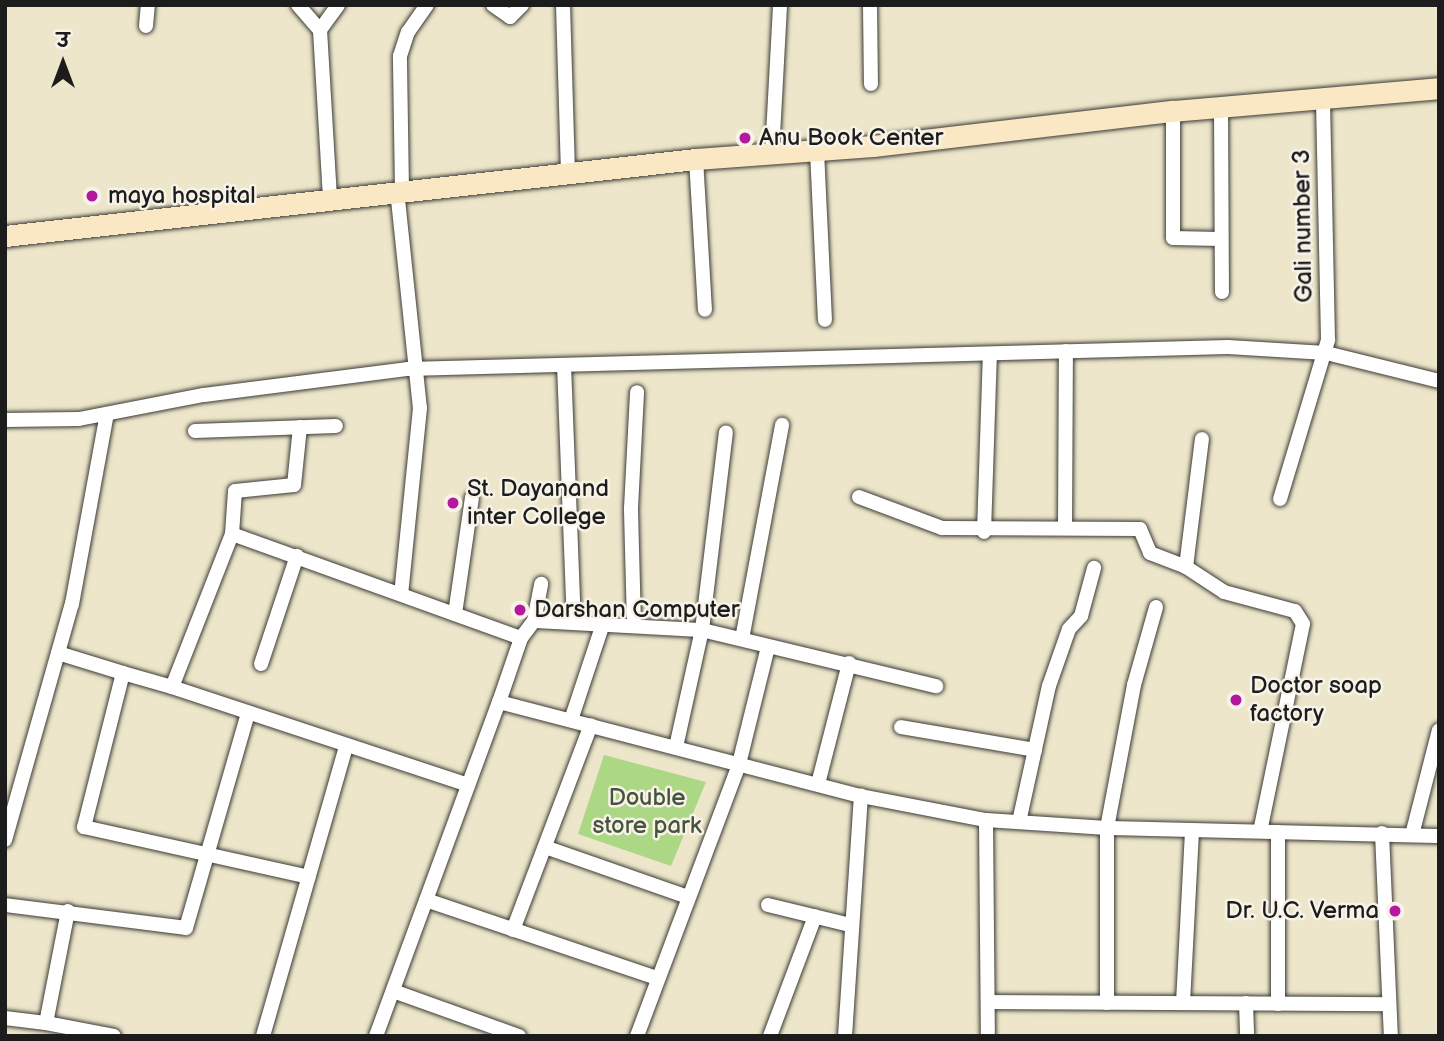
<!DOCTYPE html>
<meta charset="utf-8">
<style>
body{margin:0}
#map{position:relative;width:1444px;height:1041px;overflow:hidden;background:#ede6ca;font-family:"Balsamiq Sans","Playpen Sans Deva",sans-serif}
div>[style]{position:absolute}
.green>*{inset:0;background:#acd885}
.roads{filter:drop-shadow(0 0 2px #3b3a36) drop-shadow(0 0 2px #3b3a36)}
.street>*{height:14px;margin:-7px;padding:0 7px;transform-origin:7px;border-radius:7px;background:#fff}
.secondary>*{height:21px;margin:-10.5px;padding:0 10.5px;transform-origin:10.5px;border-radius:10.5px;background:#fae7c3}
.dots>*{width:19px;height:19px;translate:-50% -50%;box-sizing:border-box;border:4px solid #f7f3e8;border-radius:50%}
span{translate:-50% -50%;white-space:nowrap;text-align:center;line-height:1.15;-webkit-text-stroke:5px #f7f3e8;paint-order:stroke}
.poi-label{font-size:24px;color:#1c1c1c}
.left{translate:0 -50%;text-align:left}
.right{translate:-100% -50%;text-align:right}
.street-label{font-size:24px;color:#1c1c1c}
.park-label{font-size:24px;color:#47543c}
.frame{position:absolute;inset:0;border:7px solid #1c1c1c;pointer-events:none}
.north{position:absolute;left:28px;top:28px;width:70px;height:70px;-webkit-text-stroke:5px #f7f3e8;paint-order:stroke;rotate:0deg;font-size:19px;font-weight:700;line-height:28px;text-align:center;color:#1c1c1c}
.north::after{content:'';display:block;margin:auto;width:24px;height:32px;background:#1c1c1c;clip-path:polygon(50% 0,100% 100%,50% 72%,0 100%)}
</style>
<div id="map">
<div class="green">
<div style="clip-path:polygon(604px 755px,706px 782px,671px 866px,578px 834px)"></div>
</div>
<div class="roads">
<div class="street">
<div style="left:298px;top:5px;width:33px;rotate:49deg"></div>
<div style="left:320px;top:30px;width:31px;rotate:-54deg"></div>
<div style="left:493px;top:5px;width:21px;rotate:35deg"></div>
<div style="left:510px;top:17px;width:17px;rotate:-45deg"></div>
<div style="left:563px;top:5px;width:168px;rotate:88.3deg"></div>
<div style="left:870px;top:5px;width:79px;rotate:89.3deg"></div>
<div style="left:146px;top:26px;width:21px;rotate:-85deg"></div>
<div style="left:320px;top:30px;width:167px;rotate:86.6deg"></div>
<div style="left:1221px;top:107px;width:185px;rotate:89.7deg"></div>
<div style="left:1173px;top:111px;width:127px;rotate:90deg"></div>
<div style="left:1173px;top:238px;width:47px;rotate:1.2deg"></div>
<div style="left:817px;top:151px;width:169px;rotate:87.3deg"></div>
<div style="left:772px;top:154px;width:149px;rotate:-86.9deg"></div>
<div style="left:696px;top:159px;width:151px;rotate:86.6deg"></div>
<div style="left:397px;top:190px;width:219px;rotate:84deg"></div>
<div style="left:420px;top:408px;width:187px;rotate:95.8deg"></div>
<div style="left:402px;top:190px;width:134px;rotate:-90.9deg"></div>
<div style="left:400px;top:56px;width:25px;rotate:-72deg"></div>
<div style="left:408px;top:32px;width:33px;rotate:-55deg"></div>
<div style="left:564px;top:365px;width:257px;rotate:87.8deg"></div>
<div style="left:5px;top:420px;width:74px;rotate:-0.8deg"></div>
<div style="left:79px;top:419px;width:127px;rotate:-10.9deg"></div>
<div style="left:204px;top:395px;width:206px;rotate:-7.3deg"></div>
<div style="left:408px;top:369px;width:820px;rotate:-1.54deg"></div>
<div style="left:1228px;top:347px;width:98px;rotate:3.5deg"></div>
<div style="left:1326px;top:353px;width:116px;rotate:13.9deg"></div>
<div style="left:300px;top:427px;width:58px;rotate:95.9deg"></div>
<div style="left:294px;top:485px;width:59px;rotate:174.2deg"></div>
<div style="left:235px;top:491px;width:43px;rotate:94deg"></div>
<div style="left:232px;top:534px;width:164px;rotate:111.4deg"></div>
<div style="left:172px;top:687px;width:312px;rotate:18.3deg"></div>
<div style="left:195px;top:431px;width:141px;rotate:-2deg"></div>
<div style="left:859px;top:497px;width:89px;rotate:20.5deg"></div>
<div style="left:942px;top:528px;width:198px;rotate:0.3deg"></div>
<div style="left:1140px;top:529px;width:26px;rotate:67deg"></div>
<div style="left:1150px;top:553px;width:39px;rotate:21deg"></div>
<div style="left:1186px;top:567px;width:45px;rotate:33.3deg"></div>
<div style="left:1224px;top:592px;width:73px;rotate:15deg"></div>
<div style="left:1295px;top:611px;width:15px;rotate:58deg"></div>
<div style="left:1303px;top:624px;width:211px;rotate:101.7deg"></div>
<div style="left:1280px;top:499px;width:166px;rotate:-73.2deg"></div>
<div style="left:1328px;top:340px;width:242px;rotate:-91.2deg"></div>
<div style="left:1065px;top:528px;width:177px;rotate:-89.7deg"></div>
<div style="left:984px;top:532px;width:178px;rotate:-88.1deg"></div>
<div style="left:232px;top:534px;width:307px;rotate:19.8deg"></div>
<div style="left:1186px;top:567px;width:129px;rotate:-82.9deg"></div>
<div style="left:455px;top:614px;width:117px;rotate:-81.7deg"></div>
<div style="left:534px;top:621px;width:168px;rotate:3.1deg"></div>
<div style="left:702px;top:630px;width:241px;rotate:13.5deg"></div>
<div style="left:634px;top:625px;width:117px;rotate:-91.5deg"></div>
<div style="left:631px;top:508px;width:116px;rotate:-87deg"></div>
<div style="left:742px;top:639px;width:218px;rotate:-79.4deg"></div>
<div style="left:58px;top:653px;width:68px;rotate:17.1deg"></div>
<div style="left:261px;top:664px;width:114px;rotate:-71.6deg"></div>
<div style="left:172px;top:687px;width:51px;rotate:-164.1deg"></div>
<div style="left:123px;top:673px;width:159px;rotate:104.2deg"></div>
<div style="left:84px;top:827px;width:230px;rotate:12.5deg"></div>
<div style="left:499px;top:702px;width:68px;rotate:-71deg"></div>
<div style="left:521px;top:638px;width:21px;rotate:-53deg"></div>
<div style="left:534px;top:621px;width:38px;rotate:-79deg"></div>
<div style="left:571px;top:720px;width:101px;rotate:-71.6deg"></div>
<div style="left:901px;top:727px;width:136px;rotate:9.7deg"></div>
<div style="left:676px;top:747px;width:120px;rotate:-77.5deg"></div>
<div style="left:702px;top:630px;width:199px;rotate:-83.1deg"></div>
<div style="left:818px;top:784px;width:125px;rotate:-75.6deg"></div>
<div style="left:986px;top:820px;width:216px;rotate:89.5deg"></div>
<div style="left:1019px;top:822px;width:139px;rotate:-77.6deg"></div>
<div style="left:1049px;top:686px;width:60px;rotate:-70.7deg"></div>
<div style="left:1069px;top:629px;width:18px;rotate:-47deg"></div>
<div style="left:1081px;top:616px;width:50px;rotate:-74.8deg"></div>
<div style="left:1382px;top:833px;width:203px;rotate:87.5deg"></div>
<div style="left:1412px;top:835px;width:108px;rotate:-75.6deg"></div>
<div style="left:5px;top:840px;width:245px;rotate:-74.2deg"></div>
<div style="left:72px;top:604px;width:193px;rotate:-79.6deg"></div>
<div style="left:545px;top:847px;width:151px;rotate:19.3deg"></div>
<div style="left:426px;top:900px;width:244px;rotate:18.7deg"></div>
<div style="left:5px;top:905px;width:182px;rotate:7.2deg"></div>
<div style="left:186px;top:928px;width:224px;rotate:-73.9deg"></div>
<div style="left:768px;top:905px;width:84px;rotate:13.7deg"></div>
<div style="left:68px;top:911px;width:114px;rotate:101.1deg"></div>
<div style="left:46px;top:1023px;width:69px;rotate:10.8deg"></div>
<div style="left:513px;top:930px;width:219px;rotate:-69.2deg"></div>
<div style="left:393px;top:991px;width:134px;rotate:19.7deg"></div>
<div style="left:988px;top:1002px;width:401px;rotate:0.3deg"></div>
<div style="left:1107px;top:1003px;width:175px;rotate:-90deg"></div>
<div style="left:1107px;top:828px;width:146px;rotate:-79.3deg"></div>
<div style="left:1134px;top:685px;width:81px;rotate:-74.2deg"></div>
<div style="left:1183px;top:1003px;width:173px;rotate:-87deg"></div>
<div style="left:1246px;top:1003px;width:33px;rotate:88deg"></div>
<div style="left:1278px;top:1004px;width:172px;rotate:-90deg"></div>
<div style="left:5px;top:1018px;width:41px;rotate:7deg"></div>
<div style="left:263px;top:1036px;width:302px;rotate:-74deg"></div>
<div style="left:376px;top:1036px;width:356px;rotate:-69.8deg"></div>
<div style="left:499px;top:702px;width:374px;rotate:14.6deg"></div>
<div style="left:861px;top:796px;width:127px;rotate:10.9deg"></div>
<div style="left:986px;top:820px;width:121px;rotate:3.8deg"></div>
<div style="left:1107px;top:828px;width:332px;rotate:1.4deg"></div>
<div style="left:637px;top:1036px;width:290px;rotate:-69.4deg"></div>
<div style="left:739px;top:764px;width:121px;rotate:-76.1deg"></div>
<div style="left:770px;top:1036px;width:128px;rotate:-69.4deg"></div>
<div style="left:845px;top:1036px;width:241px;rotate:-86.2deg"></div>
</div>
<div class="secondary">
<div style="left:5px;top:236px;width:695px;rotate:-6.36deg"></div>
<div style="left:696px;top:159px;width:177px;rotate:-4.2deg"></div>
<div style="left:873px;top:146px;width:302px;rotate:-6.7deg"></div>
<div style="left:1173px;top:111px;width:267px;rotate:-4.9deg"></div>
</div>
</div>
<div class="dots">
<div style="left:745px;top:138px;background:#b5179e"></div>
<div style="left:92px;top:196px;background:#b5179e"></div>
<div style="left:453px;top:503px;background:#b5179e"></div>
<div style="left:520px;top:610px;background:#b5179e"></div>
<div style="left:1236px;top:700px;background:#b5179e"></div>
<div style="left:1395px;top:911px;background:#b5179e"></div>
</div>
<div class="poi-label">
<span class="left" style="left:759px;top:138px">Anu Book Center</span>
<span class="left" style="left:108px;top:196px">maya hospital</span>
<span class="left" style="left:467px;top:503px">St. Dayanand<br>inter College</span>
<span class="left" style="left:534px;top:610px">Darshan Computer</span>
<span class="left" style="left:1250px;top:700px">Doctor soap<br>factory</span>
<span class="right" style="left:1379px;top:911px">Dr. U.C. Verma</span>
</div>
<div class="street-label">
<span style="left:1303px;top:226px;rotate:-91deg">Gali number 3</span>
</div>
<div class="park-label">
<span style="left:647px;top:812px">Double<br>store park</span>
</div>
<div class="frame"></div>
<div class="north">उ</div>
</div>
